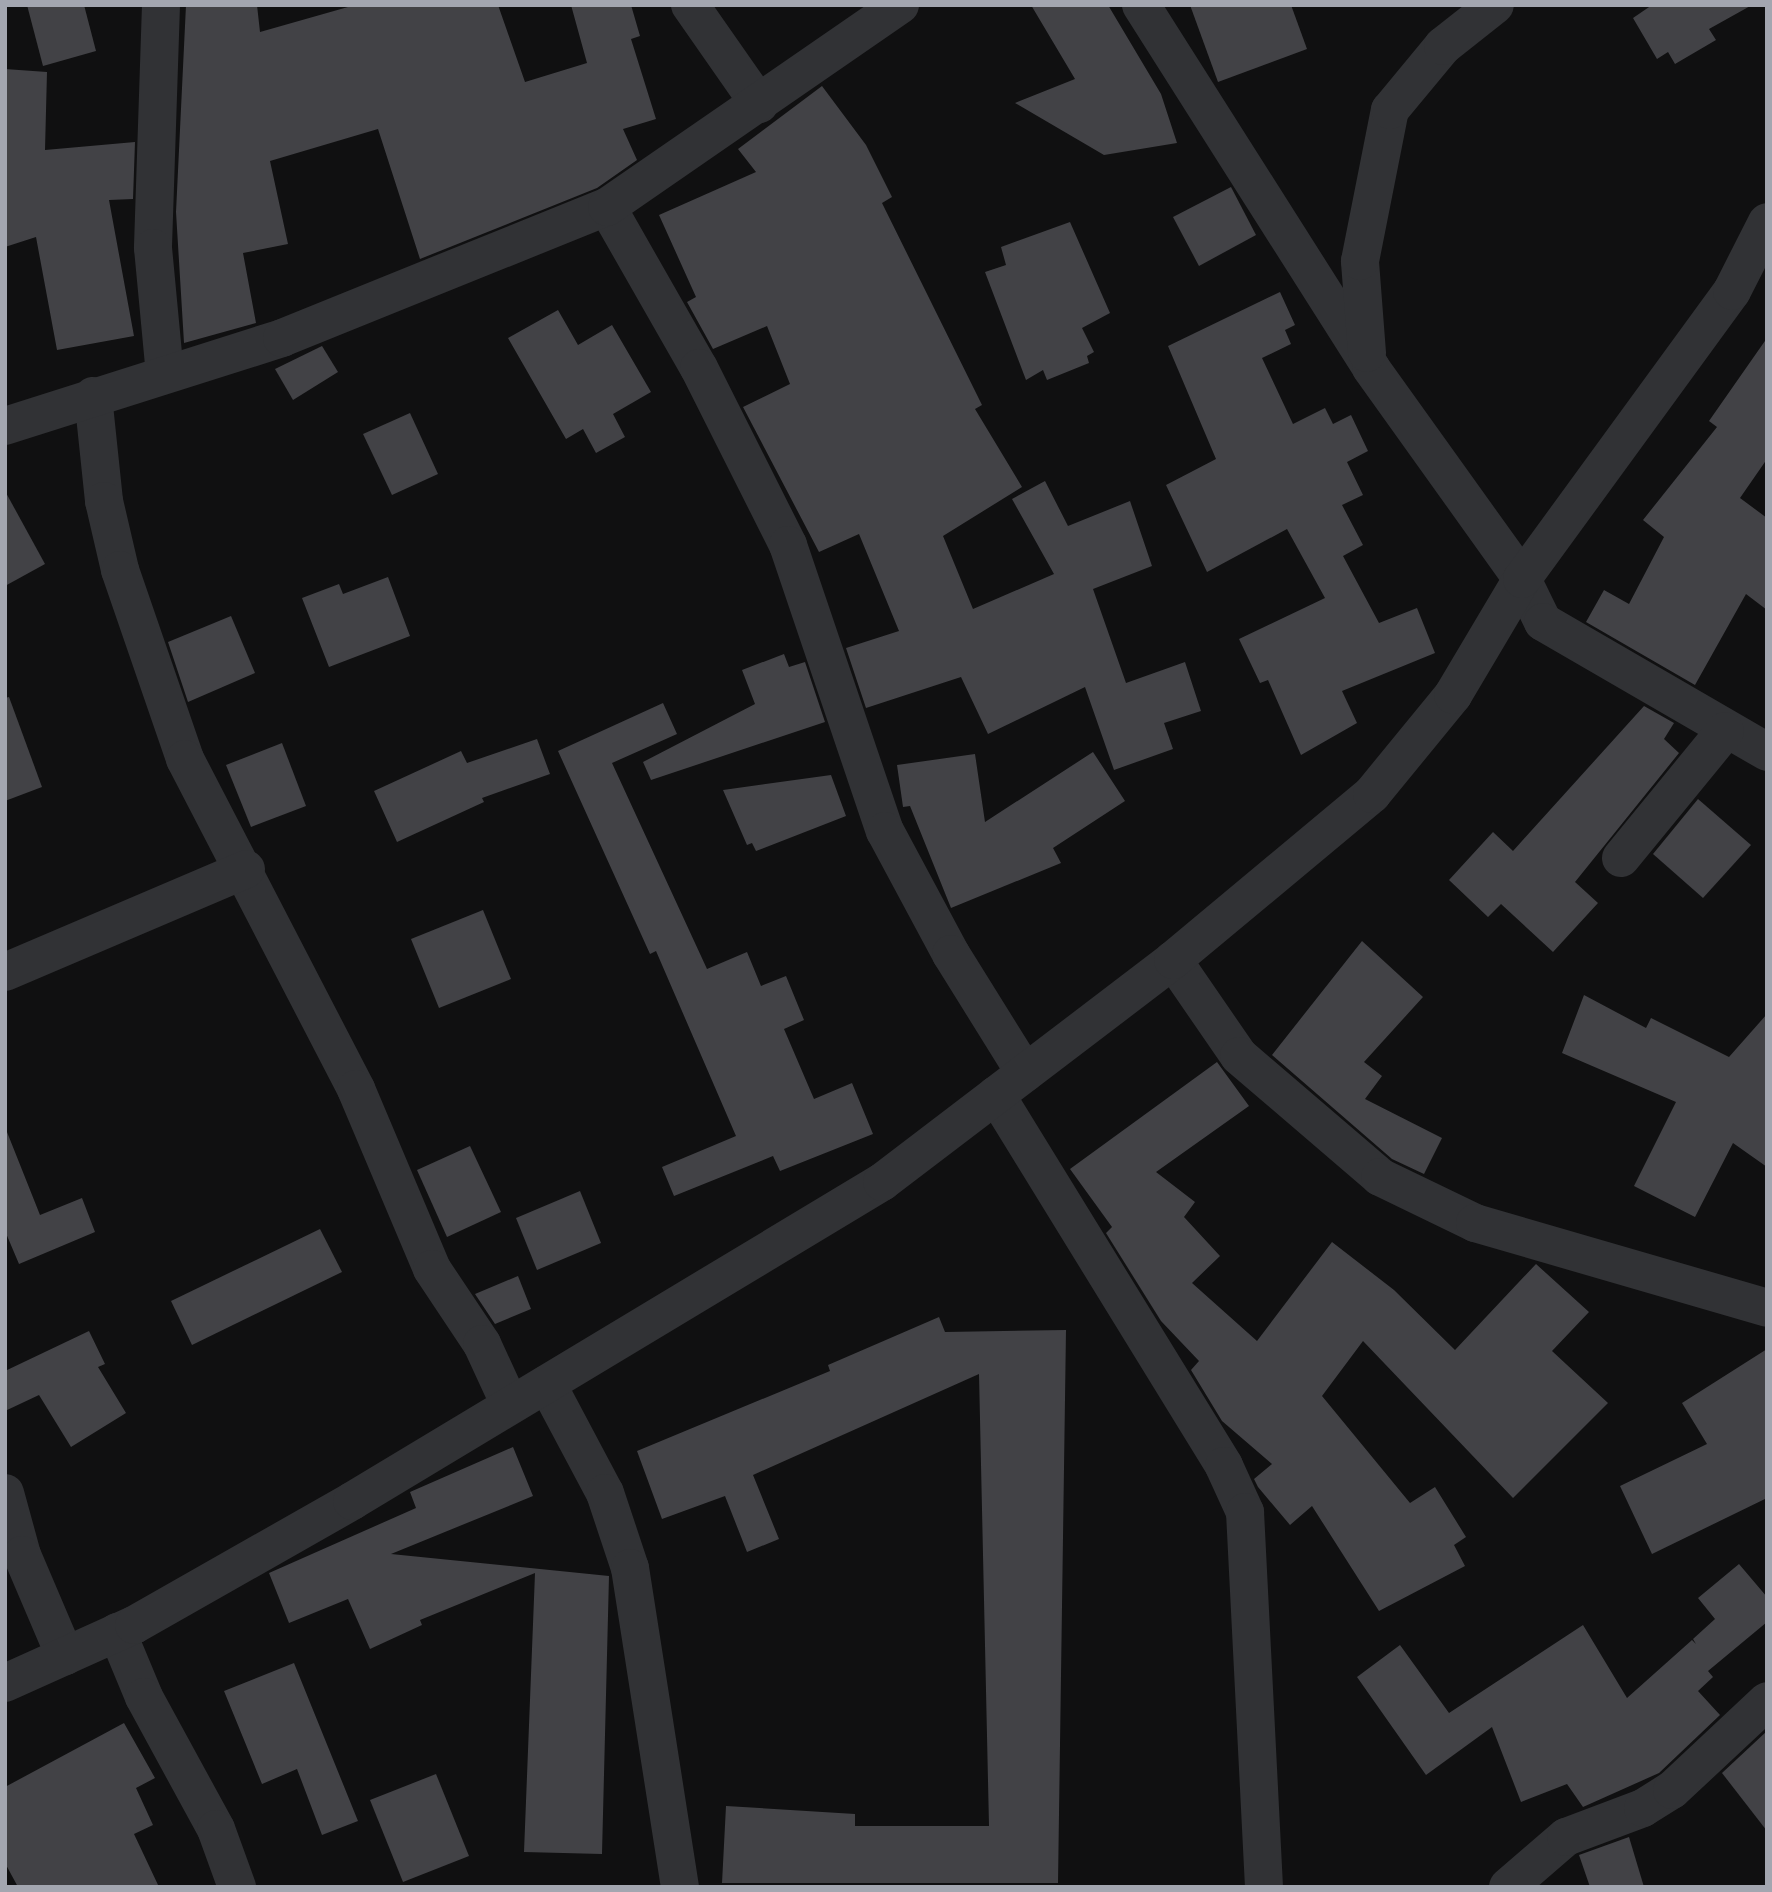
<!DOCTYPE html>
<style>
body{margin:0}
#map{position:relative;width:1772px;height:1892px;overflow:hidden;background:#101011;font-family:Poppins,sans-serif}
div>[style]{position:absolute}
.building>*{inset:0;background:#424246}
.street>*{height:38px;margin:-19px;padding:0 19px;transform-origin:19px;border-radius:19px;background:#313235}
span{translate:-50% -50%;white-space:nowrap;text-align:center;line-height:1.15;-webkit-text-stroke:6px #0b0b0c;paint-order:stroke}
.frame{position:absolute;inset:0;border:7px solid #a3a6b0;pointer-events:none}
</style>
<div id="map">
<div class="building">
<div style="clip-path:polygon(27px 5px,84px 5px,96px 51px,43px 66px)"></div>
<div style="clip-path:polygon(186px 5px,257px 5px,260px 32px,355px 5px,498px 5px,525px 82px,587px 63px,571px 5px,631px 5px,640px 36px,631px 39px,656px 119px,623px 129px,637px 160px,597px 188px,420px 259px,378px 129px,270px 161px,288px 244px,243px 253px,256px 323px,184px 343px,176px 212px)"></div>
<div style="clip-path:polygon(1031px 5px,1108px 5px,1161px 94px,1177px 143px,1104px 155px,1015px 103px,1075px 79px)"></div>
<div style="clip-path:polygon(1190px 5px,1291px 5px,1307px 49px,1218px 82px)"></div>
<div style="clip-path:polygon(1652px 5px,1752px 5px,1709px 29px,1716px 40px,1675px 64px,1668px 52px,1657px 59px,1633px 18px)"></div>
<div style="clip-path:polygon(5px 69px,47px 72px,45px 150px,135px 142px,133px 199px,109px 200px,134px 336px,57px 350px,36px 237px,5px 247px)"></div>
<div style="clip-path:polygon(822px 86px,866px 145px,892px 197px,882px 203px,982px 405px,975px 409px,1022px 487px,943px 536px,973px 609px,1054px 574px,1012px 499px,1045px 481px,1068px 526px,1130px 501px,1152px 566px,1093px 589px,1126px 683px,1185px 662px,1201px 711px,1164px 723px,1173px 749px,1114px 770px,1085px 687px,988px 734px,961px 677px,866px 708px,846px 648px,899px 631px,859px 534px,819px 552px,743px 407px,790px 384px,767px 326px,713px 349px,687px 302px,696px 297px,659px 215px,756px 172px,738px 149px)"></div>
<div style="clip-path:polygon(1231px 187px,1256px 235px,1199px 266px,1173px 217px)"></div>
<div style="clip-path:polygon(1070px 222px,1110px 313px,1082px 328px,1094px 352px,1087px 356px,1089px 363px,1047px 380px,1043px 370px,1026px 380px,985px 272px,1006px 265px,1001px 247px)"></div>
<div style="clip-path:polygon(1280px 292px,1295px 325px,1285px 330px,1291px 344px,1262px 358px,1293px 424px,1325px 408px,1333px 424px,1351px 415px,1368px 451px,1347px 462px,1363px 495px,1342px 505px,1363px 545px,1343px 556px,1379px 623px,1417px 608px,1435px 653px,1342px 691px,1357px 723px,1301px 755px,1268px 680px,1260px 683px,1239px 639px,1325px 598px,1287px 529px,1207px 572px,1166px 485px,1216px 459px,1168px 346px)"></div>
<div style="clip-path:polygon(558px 310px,578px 345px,612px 325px,651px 392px,613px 414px,625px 437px,596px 453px,583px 429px,566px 439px,508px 338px)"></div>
<div style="clip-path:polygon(1767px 338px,1767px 459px,1740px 498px,1767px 518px,1767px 610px,1746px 594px,1695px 685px,1586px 622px,1604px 590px,1629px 604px,1664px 537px,1643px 520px,1717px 427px,1709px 421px)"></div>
<div style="clip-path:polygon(322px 346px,338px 372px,293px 400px,275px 369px)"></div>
<div style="clip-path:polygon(410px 413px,438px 474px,392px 495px,363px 434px)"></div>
<div style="clip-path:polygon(5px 491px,45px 564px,5px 586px)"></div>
<div style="clip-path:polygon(388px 577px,410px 636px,329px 667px,302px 598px,339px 584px,343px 594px)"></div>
<div style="clip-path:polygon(231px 616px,255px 673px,188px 702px,168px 642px)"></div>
<div style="clip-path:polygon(784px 654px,789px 667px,805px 662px,825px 722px,651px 780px,643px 762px,755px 704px,742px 670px)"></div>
<div style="clip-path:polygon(9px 697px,42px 787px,5px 801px,5px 698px)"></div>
<div style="clip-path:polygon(663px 703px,677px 734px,612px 763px,707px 969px,747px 952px,761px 986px,786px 976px,804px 1020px,784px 1029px,814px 1099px,852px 1083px,873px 1134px,780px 1171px,773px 1156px,674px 1196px,662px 1167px,736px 1136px,656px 951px,650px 954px,558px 751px)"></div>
<div style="clip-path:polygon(1644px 706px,1674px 723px,1664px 739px,1679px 753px,1575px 882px,1598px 903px,1553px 952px,1501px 904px,1488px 917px,1449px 880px,1493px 832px,1513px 851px)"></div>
<div style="clip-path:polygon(537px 739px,550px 774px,482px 798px,484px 802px,397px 842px,374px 791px,461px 751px,467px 763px)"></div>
<div style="clip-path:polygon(282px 743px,306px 806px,251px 827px,226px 765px)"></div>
<div style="clip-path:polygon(1093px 752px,1125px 801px,1053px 848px,1061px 863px,951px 908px,910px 806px,903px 807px,897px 765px,975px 754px,985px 822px)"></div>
<div style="clip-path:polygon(831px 775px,846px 816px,756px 851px,752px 843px,747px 845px,723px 790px)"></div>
<div style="clip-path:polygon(1698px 799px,1751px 845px,1703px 898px,1653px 854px)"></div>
<div style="clip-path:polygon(483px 910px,511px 979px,439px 1008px,411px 939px)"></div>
<div style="clip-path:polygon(1362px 941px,1423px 997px,1364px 1062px,1382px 1076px,1365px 1099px,1442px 1138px,1424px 1174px,1392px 1159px,1272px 1055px)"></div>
<div style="clip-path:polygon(1584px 995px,1646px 1028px,1651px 1018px,1729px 1057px,1767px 1014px,1767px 1167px,1733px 1143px,1695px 1217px,1634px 1186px,1676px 1102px,1562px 1053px)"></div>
<div style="clip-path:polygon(1217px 1062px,1249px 1106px,1156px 1172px,1195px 1202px,1184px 1217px,1220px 1256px,1192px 1283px,1257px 1341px,1332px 1242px,1394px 1290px,1455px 1350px,1536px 1264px,1589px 1312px,1552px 1351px,1608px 1403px,1513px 1498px,1363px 1341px,1322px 1396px,1410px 1503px,1435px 1487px,1466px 1537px,1454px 1545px,1465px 1566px,1379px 1611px,1312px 1506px,1290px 1525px,1258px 1487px,1254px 1479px,1272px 1464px,1222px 1421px,1191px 1370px,1199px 1361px,1161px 1321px,1106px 1233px,1112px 1227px,1070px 1169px)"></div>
<div style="clip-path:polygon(7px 1132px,40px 1215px,82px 1198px,95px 1232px,19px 1264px,5px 1231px)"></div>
<div style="clip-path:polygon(470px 1146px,501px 1212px,447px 1237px,417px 1170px)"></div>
<div style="clip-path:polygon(580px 1191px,601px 1243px,537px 1270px,516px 1218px)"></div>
<div style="clip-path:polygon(320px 1229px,342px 1272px,192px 1345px,171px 1301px)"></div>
<div style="clip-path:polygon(518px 1276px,531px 1309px,495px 1324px,475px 1294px)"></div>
<div style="clip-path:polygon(939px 1317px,945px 1332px,1066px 1330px,1058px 1883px,722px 1883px,726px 1806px,855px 1814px,855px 1826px,989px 1826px,979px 1374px,753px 1475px,779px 1539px,747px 1552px,725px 1496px,662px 1519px,637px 1451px,830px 1371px,828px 1365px)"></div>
<div style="clip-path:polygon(89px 1331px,105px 1364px,98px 1367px,126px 1413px,71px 1447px,39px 1395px,5px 1411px,5px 1371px)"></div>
<div style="clip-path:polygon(1767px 1349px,1767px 1498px,1652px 1554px,1620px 1486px,1707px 1444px,1682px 1403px)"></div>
<div style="clip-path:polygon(513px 1447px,533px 1496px,391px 1554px,609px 1576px,602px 1854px,524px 1852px,535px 1573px,420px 1620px,422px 1625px,370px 1649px,348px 1599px,289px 1623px,269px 1573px,416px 1508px,410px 1492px)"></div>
<div style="clip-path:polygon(1739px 1564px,1767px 1597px,1767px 1622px,1708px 1671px,1713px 1677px,1698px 1691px,1720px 1715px,1659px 1773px,1583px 1807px,1567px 1784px,1521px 1802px,1492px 1727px,1426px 1775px,1357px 1677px,1400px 1645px,1449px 1713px,1583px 1625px,1627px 1698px,1692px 1640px,1696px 1644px,1693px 1639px,1715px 1619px,1698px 1598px)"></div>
<div style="clip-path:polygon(294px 1663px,358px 1821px,322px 1835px,297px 1769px,262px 1784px,224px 1691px)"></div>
<div style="clip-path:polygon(124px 1723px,155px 1778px,136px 1788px,153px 1825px,134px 1834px,159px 1887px,18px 1887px,5px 1863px,5px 1787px)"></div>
<div style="clip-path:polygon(1767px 1731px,1767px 1831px,1722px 1773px)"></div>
<div style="clip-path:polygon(436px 1774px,469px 1856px,403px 1882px,370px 1800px)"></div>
<div style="clip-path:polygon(1629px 1837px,1644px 1887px,1590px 1887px,1579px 1855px)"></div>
</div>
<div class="street">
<div style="left:161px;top:5px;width:243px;rotate:91.9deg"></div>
<div style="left:153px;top:248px;width:127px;rotate:84.6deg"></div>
<div style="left:690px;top:5px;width:121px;rotate:55.1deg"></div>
<div style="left:1141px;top:5px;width:430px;rotate:57.6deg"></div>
<div style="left:1371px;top:368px;width:259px;rotate:54.4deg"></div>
<div style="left:1522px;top:579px;width:48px;rotate:64deg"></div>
<div style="left:1543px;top:622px;width:259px;rotate:30.1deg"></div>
<div style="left:607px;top:207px;width:185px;rotate:60.3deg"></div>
<div style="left:699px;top:368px;width:198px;rotate:63.3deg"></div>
<div style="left:788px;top:545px;width:302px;rotate:71.3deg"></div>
<div style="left:885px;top:831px;width:140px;rotate:61.8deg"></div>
<div style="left:951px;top:954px;width:140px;rotate:58.1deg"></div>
<div style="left:1367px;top:353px;width:92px;rotate:-94.4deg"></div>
<div style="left:1360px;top:261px;width:154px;rotate:-78.8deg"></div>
<div style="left:1390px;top:110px;width:83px;rotate:-50.4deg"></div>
<div style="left:1443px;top:46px;width:66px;rotate:-38.3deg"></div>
<div style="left:93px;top:396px;width:106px;rotate:84deg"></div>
<div style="left:104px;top:501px;width:71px;rotate:76.9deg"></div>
<div style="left:120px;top:570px;width:200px;rotate:71deg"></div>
<div style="left:185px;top:759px;width:372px;rotate:62.6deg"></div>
<div style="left:356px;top:1089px;width:195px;rotate:67.1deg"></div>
<div style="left:432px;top:1269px;width:90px;rotate:56.3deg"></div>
<div style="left:482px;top:1344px;width:67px;rotate:65.3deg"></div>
<div style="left:5px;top:426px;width:291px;rotate:-17.6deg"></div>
<div style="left:282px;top:338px;width:350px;rotate:-22deg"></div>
<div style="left:607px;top:207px;width:356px;rotate:-34.6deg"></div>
<div style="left:1621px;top:858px;width:164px;rotate:-50.7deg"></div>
<div style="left:1173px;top:960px;width:116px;rotate:55.5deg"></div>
<div style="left:1239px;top:1056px;width:186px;rotate:40.6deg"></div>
<div style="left:1380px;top:1177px;width:106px;rotate:25.8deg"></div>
<div style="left:1475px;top:1223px;width:304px;rotate:16.2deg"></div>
<div style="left:5px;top:972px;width:262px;rotate:-23.1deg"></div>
<div style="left:996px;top:1095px;width:435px;rotate:58.4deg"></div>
<div style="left:1224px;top:1466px;width:51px;rotate:65.5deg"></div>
<div style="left:1245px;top:1512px;width:375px;rotate:87.1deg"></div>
<div style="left:547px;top:1384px;width:123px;rotate:62deg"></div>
<div style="left:605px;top:1493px;width:79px;rotate:71.6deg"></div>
<div style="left:630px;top:1568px;width:323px;rotate:81.1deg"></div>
<div style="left:5px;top:1493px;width:64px;rotate:74.7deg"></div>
<div style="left:22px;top:1555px;width:110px;rotate:66.9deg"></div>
<div style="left:117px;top:1632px;width:70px;rotate:67.4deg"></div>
<div style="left:144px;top:1697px;width:150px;rotate:61.4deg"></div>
<div style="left:216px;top:1829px;width:62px;rotate:70.1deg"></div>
<div style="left:5px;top:1683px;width:141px;rotate:-24.2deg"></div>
<div style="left:134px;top:1625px;width:251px;rotate:-29.6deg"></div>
<div style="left:352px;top:1501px;width:619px;rotate:-31.04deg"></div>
<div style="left:882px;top:1182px;width:366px;rotate:-37.3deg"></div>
<div style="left:1173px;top:960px;width:259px;rotate:-39.8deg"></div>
<div style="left:1372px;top:794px;width:128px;rotate:-50.7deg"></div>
<div style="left:1453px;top:695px;width:135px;rotate:-59.3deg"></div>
<div style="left:1522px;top:579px;width:356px;rotate:-53.9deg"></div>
<div style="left:1732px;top:291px;width:77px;rotate:-63.1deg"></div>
<div style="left:1508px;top:1887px;width:77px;rotate:-40.8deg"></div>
<div style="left:1566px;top:1837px;width:82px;rotate:-20.6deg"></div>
<div style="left:1643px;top:1808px;width:34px;rotate:-32deg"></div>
<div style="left:1672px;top:1790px;width:130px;rotate:-43.1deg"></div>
</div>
<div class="frame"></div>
</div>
